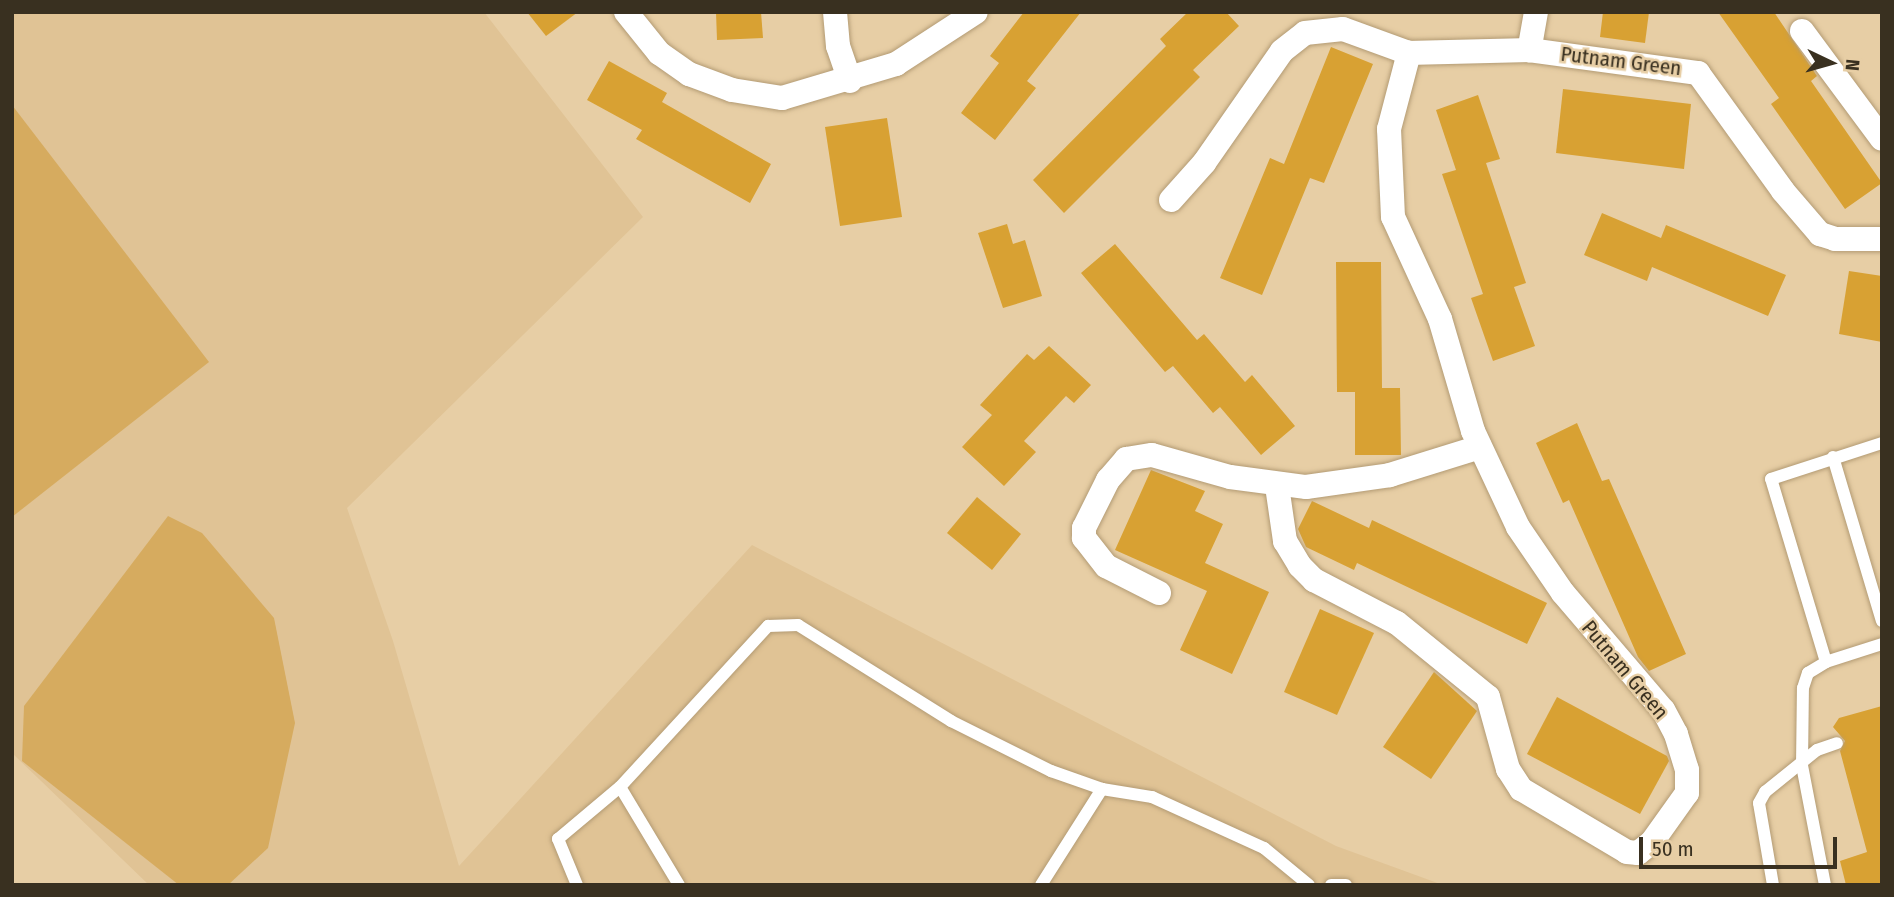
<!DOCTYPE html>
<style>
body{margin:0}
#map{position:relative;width:1894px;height:897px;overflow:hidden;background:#e7cea5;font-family:"Fira Sans Condensed",sans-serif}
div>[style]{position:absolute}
.built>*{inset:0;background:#e0c395}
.green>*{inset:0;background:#d6ab5f}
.building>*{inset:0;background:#d8a133}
.roads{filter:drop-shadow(0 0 2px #b39b74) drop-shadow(0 0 2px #b39b74)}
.lane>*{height:12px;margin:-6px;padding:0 6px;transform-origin:6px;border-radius:6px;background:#fff}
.street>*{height:24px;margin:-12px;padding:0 12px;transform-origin:12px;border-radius:12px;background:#fff}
span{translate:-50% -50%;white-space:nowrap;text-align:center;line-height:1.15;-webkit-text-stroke:5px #e7cea5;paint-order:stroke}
.street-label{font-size:21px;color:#393020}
.frame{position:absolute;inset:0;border:14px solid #393020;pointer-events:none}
.north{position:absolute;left:1796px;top:28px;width:70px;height:70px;-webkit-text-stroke:5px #e7cea5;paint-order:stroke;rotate:95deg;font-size:19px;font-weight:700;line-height:28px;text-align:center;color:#393020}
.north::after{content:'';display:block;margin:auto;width:24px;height:32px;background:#393020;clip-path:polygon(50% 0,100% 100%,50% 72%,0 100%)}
.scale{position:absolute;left:1639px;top:837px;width:198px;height:32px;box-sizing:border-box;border:4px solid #393020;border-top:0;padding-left:9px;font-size:21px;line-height:24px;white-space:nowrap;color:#393020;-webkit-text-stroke:5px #e7cea5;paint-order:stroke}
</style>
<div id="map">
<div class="built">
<div style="clip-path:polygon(12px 12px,484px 12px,643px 217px,347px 508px,393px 641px,459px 866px,752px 545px,1336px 846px,1443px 885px,149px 885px,12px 753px)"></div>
</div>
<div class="green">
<div style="clip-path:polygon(12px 105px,209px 362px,12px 517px)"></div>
<div style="clip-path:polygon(168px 516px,202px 533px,274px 618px,295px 723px,268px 848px,228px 885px,179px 885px,22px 761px,24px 706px)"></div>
</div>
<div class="building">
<div style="clip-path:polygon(527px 12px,578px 12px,546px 36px)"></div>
<div style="clip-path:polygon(716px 12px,761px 12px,763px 38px,717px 40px)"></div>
<div style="clip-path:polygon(1024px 12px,1081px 12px,1027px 81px,1036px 88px,995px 140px,961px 113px,999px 63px,990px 56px)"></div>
<div style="clip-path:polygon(1188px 12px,1226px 12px,1239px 26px,1193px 70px,1200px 77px,1064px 213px,1033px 180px,1166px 46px,1160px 39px)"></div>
<div style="clip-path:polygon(1603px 12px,1649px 12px,1645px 43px,1600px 37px)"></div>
<div style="clip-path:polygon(1718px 12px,1774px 12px,1817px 76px,1811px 81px,1882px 183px,1845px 209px,1771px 104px,1779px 98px)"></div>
<div style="clip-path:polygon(1331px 47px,1373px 64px,1324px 183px,1310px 178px,1262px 295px,1220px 278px,1270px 158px,1284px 164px)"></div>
<div style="clip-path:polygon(609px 61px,667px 93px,662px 102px,771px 164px,750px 203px,636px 139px,642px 130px,587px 100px)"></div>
<div style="clip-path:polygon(1563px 89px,1691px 104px,1684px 169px,1556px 153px)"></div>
<div style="clip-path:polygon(1478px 95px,1500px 159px,1486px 163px,1526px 283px,1514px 287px,1535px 346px,1493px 361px,1471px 298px,1483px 294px,1442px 174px,1456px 170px,1436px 110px)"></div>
<div style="clip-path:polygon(887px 118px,902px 217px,840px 226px,825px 127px)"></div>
<div style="clip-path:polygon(1602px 213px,1661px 238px,1666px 225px,1786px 275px,1768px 316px,1652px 267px,1647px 281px,1584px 255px)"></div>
<div style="clip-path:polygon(1007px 224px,1013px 244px,1025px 240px,1042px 296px,1003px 308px,978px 233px)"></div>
<div style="clip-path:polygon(1115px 244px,1197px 340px,1204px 334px,1245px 382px,1252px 375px,1295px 426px,1261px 455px,1220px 407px,1213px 413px,1173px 366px,1165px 372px,1081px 273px)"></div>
<div style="clip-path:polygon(1336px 262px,1381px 262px,1382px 388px,1400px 388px,1401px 455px,1355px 455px,1355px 392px,1337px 392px)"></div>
<div style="clip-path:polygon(1849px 271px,1882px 276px,1882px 342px,1839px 334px)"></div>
<div style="clip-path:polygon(1049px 346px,1091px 385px,1074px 403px,1066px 396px,1024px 441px,1036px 452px,1004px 486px,962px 447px,992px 415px,980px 405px,1027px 354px,1034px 360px)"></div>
<div style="clip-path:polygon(1577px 423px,1602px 481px,1609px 479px,1686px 654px,1649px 671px,1638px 657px,1569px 500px,1563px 503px,1536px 443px)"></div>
<div style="clip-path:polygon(1151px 470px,1205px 491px,1195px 511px,1223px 524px,1205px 563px,1269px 592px,1232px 674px,1180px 650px,1207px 591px,1115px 550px)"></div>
<div style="clip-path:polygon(977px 497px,1021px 534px,992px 570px,947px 533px)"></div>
<div style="clip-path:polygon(1312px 501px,1369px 528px,1372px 520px,1547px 603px,1527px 644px,1357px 563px,1354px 570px,1306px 547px,1298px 529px)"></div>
<div style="clip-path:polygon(1320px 609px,1374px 633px,1337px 715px,1284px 692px)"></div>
<div style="clip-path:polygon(1434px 672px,1477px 711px,1431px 779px,1383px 747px)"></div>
<div style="clip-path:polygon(1557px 697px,1667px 756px,1669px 761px,1640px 814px,1527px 754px)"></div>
<div style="clip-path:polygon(1882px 706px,1882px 885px,1846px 885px,1840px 861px,1867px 852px,1840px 751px,1845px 741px,1833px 727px,1839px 718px)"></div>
</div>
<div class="roads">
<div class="lane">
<div style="left:1833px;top:457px;width:171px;rotate:73.4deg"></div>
<div style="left:1826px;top:662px;width:191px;rotate:-106.7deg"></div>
<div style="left:1771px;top:479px;width:117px;rotate:-18deg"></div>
<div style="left:577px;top:885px;width:50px;rotate:-112.4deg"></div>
<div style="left:558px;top:839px;width:81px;rotate:-40deg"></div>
<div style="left:679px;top:885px;width:114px;rotate:-121deg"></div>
<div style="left:620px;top:787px;width:219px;rotate:-47.4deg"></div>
<div style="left:768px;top:626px;width:30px;rotate:-2deg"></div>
<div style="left:798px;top:625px;width:181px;rotate:32.1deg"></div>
<div style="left:951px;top:721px;width:112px;rotate:26.6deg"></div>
<div style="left:1051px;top:771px;width:54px;rotate:19.4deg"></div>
<div style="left:1102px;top:789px;width:51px;rotate:9.1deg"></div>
<div style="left:1152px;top:797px;width:123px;rotate:24.5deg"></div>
<div style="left:1264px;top:848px;width:58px;rotate:39.4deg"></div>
<div style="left:1041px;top:885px;width:114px;rotate:-57.6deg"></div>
<div style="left:1331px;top:885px;width:15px"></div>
<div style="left:1773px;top:885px;width:83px;rotate:-99.7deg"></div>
<div style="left:1759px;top:803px;width:13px;rotate:-61deg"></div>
<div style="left:1765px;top:792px;width:67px;rotate:-38.9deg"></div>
<div style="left:1817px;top:750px;width:21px;rotate:-19deg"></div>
<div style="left:1825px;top:885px;width:122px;rotate:-100.9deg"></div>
<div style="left:1802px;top:765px;width:77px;rotate:-89.3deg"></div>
<div style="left:1803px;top:688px;width:16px;rotate:-72deg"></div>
<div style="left:1808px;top:673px;width:21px;rotate:-31deg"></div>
<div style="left:1826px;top:662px;width:59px;rotate:-17.8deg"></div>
</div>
<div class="street">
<div style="left:626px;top:12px;width:53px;rotate:51.2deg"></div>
<div style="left:659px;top:53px;width:37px;rotate:35deg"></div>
<div style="left:689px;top:74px;width:46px;rotate:20.4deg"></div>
<div style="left:732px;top:90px;width:51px;rotate:9.1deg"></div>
<div style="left:782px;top:98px;width:119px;rotate:-16.6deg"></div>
<div style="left:896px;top:64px;width:95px;rotate:-33deg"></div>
<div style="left:835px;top:12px;width:34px;rotate:85deg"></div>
<div style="left:838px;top:46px;width:37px;rotate:71deg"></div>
<div style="left:1536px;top:12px;width:39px;rotate:100deg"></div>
<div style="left:1529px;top:50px;width:171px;rotate:7.8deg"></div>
<div style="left:1698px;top:73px;width:145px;rotate:54.2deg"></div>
<div style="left:1783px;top:191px;width:57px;rotate:49.3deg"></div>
<div style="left:1820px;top:234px;width:16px;rotate:18deg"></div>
<div style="left:1835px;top:239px;width:47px"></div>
<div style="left:1802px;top:31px;width:134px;rotate:53.5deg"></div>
<div style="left:1171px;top:200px;width:50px;rotate:-48.3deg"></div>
<div style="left:1204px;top:163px;width:136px;rotate:-55.1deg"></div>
<div style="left:1282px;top:51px;width:29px;rotate:-38deg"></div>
<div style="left:1305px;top:33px;width:38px;rotate:-6deg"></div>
<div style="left:1343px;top:29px;width:70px;rotate:20deg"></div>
<div style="left:1409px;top:53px;width:120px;rotate:-1.4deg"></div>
<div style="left:1277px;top:486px;width:56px;rotate:81.7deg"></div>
<div style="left:1285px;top:541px;width:29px;rotate:59deg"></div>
<div style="left:1300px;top:566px;width:20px;rotate:45deg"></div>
<div style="left:1314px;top:580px;width:93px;rotate:27.4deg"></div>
<div style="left:1397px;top:623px;width:117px;rotate:39.1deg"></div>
<div style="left:1488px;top:697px;width:75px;rotate:74.5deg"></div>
<div style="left:1508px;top:769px;width:24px;rotate:57deg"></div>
<div style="left:1521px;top:789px;width:123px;rotate:30.7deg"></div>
<div style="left:1627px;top:852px;width:11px;rotate:5deg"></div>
<div style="left:1638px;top:853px;width:18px;rotate:-38deg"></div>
<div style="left:1652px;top:842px;width:60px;rotate:-54.5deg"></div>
<div style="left:1687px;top:793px;width:23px;rotate:-90deg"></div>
<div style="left:1687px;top:770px;width:38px;rotate:-107deg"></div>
<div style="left:1676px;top:734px;width:27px;rotate:-118deg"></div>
<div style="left:1663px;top:710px;width:154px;rotate:-130.5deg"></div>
<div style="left:1563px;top:593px;width:80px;rotate:-124.3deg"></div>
<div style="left:1518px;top:527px;width:106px;rotate:-115.1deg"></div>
<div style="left:1473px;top:431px;width:117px;rotate:-106.4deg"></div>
<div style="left:1440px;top:319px;width:112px;rotate:-114.7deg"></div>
<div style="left:1393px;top:217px;width:88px;rotate:-92.6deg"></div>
<div style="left:1389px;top:129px;width:79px;rotate:-75.3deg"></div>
<div style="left:1159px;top:593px;width:59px;rotate:-153deg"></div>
<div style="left:1106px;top:566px;width:36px;rotate:-128deg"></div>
<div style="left:1084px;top:538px;width:10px;rotate:-90deg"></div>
<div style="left:1084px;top:528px;width:54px;rotate:-63.4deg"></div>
<div style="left:1108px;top:480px;width:28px;rotate:-49deg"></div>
<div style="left:1126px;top:459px;width:26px;rotate:-9deg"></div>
<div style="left:1152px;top:455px;width:81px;rotate:15.8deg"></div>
<div style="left:1230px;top:477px;width:77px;rotate:7.5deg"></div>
<div style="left:1306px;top:487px;width:85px;rotate:-8.1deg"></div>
<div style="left:1390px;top:475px;width:94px;rotate:-17.3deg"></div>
</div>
</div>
<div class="street-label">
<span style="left:1621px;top:61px;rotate:7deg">Putnam Green</span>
<span style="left:1625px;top:670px;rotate:50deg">Putnam Green</span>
</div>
<div class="frame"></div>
<div class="north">N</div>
<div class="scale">50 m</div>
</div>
